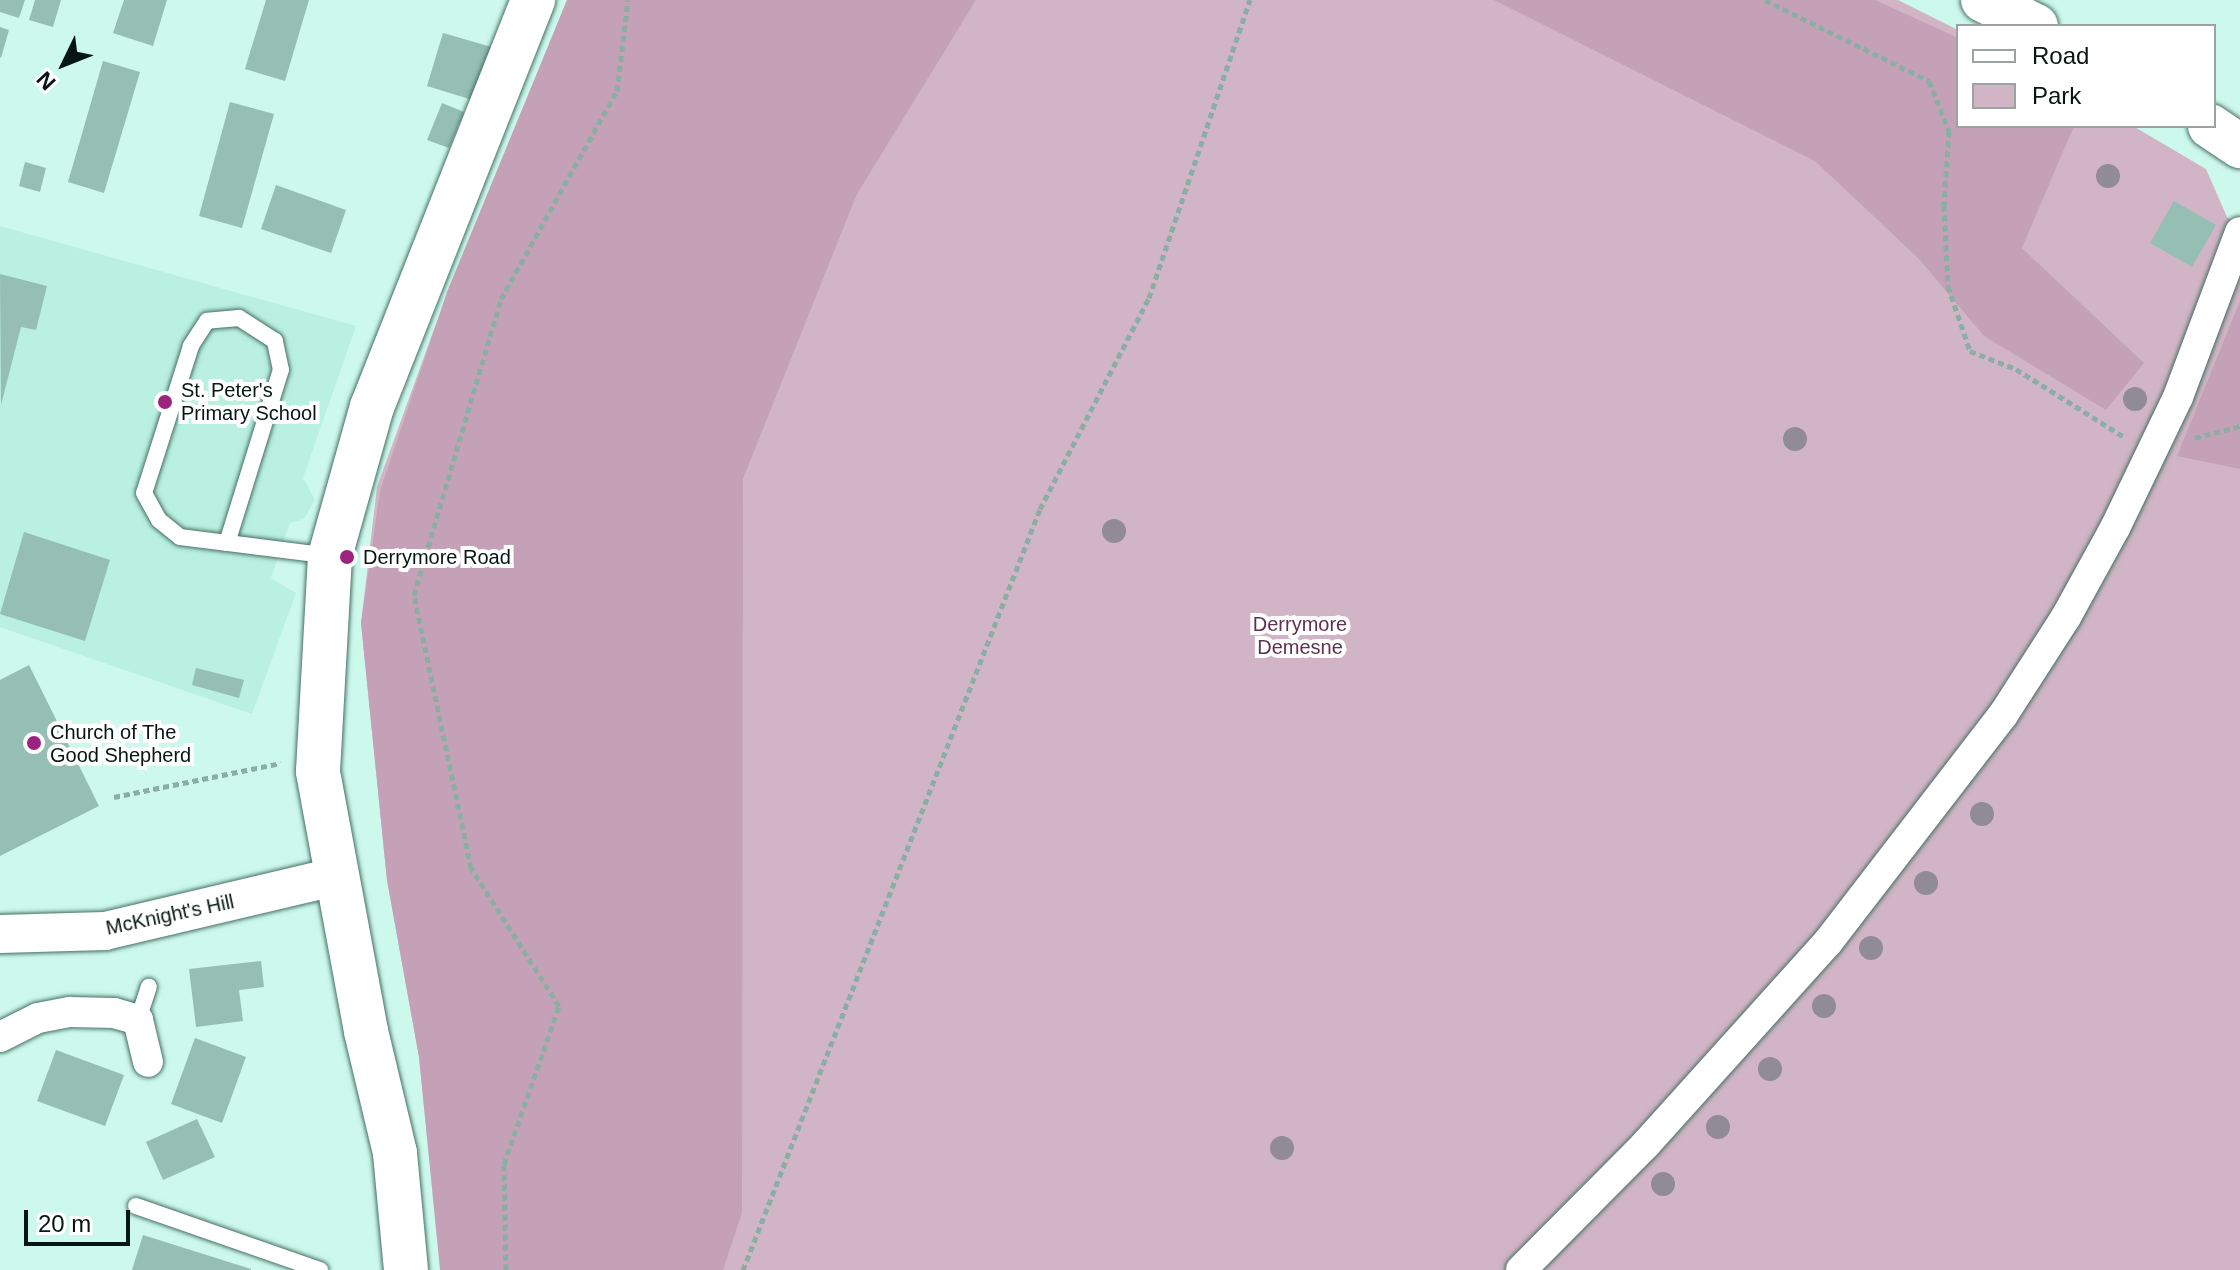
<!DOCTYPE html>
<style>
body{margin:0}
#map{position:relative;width:2240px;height:1270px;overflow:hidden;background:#ccf9ec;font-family:Arial,sans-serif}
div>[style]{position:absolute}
.built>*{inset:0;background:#baf0e0}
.green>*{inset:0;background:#d1b5c6}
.forest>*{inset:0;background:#c4a1b7}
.building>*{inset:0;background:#94bfb2}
.path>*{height:5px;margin-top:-2.5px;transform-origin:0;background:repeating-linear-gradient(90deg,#8baea4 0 6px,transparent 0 10px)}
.roads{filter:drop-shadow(0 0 2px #466f64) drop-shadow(0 0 2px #466f64)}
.service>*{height:16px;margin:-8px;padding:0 8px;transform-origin:8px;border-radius:8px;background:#fff}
.minor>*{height:30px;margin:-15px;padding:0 15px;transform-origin:15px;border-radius:15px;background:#fff}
.tertiary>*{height:38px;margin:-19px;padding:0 19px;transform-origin:19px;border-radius:19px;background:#fff}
.secondary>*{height:44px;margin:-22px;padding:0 22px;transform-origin:22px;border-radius:22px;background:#fff}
.primary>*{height:44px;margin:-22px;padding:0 22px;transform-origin:22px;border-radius:22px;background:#fff}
.trees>*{width:24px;height:24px;margin:-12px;border-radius:50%;background:#908b97}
.dots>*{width:22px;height:22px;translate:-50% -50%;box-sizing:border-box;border:4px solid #fff;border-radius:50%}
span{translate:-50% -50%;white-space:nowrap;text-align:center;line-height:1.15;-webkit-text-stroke:8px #fff;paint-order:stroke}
.poi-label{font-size:20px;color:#061612}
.left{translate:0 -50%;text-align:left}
.park-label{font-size:20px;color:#5f3151}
.street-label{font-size:20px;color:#061612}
.legend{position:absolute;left:1956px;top:24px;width:260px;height:104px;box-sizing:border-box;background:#fff;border:2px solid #9ba2a0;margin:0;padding:10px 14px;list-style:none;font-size:24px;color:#061612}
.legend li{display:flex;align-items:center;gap:16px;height:40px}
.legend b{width:40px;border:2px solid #9ba2a0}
.north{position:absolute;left:24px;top:24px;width:80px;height:80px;-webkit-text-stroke:6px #fff;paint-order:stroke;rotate:227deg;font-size:22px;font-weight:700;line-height:32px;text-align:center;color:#061612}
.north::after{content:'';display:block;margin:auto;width:28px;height:36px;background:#061612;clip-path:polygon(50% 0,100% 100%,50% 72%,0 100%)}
.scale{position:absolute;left:24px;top:1210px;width:106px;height:36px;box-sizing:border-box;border:4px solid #061612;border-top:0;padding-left:10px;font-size:24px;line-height:28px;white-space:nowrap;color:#061612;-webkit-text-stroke:6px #fff;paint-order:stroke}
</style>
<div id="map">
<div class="built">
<div style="clip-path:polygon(0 226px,356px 326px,303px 478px,315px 500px,304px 519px,290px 523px,271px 578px,296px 593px,252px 714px,0 627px)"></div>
</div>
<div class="green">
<div style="clip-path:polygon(567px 0,1898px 0,1958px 30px,1958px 126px,2133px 126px,2206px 169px,2227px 217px,2240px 225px,2240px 1270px,441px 1270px,419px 1057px,387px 880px,361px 623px,377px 487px,434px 329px)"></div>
</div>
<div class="forest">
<div style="clip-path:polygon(567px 0,976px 0,857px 194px,743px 479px,742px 1213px,723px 1270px,440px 1270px,419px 1057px,387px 880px,361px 623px,380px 491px,447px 292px)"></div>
<div style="clip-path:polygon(1494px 0,1875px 0,1952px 35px,1958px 39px,1958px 126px,2074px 126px,2022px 248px,2144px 363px,2106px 410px,1984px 336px,1919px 259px,1815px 161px)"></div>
<div style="clip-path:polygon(2240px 301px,2240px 469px,2177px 456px)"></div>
</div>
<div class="building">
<div style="clip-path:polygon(0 0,25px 0,19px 18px,0 12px)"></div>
<div style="clip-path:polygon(35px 0,61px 0,53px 27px,29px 20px)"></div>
<div style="clip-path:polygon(124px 0,167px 0,153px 46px,113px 33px)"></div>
<div style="clip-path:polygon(266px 0,309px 0,285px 81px,245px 69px)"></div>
<div style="clip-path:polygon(0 27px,9px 30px,1px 58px,0 57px)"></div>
<div style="clip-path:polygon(443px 33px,495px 48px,479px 102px,427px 86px)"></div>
<div style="clip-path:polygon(103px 61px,140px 72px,104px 193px,68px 182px)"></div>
<div style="clip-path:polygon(230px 102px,274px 114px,242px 228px,199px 216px)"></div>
<div style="clip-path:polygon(442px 103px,464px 112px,449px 148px,427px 140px)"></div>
<div style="clip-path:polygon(25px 162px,46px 168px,40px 192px,19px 186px)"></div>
<div style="clip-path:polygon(276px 185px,346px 210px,331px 253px,261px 229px)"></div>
<div style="clip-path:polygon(2174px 201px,2216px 225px,2192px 267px,2150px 243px)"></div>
<div style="clip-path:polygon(0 274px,47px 286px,36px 330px,21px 327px,1px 405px)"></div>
<div style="clip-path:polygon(24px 532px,110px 560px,85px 641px,0 614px)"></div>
<div style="clip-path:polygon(29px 665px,99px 806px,0 856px,0 680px)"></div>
<div style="clip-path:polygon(196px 668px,244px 680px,239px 698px,192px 685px)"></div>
<div style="clip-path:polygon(261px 961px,264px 987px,239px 990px,243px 1021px,196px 1027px,189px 969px)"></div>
<div style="clip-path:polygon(195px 1038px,246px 1057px,222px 1123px,171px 1104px)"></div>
<div style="clip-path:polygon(56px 1050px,124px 1075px,105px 1126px,37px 1101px)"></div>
<div style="clip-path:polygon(197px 1119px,215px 1157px,163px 1180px,146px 1142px)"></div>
<div style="clip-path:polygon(143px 1235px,251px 1269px,251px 1270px,132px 1270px)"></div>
</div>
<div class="path">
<div style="left:1765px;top:0;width:183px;rotate:26.3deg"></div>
<div style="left:1929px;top:81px;width:54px;rotate:68.2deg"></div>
<div style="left:1949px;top:131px;width:74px;rotate:93.9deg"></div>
<div style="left:1944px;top:205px;width:81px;rotate:87.2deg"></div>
<div style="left:1948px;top:286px;width:69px;rotate:71.3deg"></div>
<div style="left:1970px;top:351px;width:49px;rotate:21.4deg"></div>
<div style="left:2016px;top:369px;width:128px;rotate:32.2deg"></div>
<div style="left:2195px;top:438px;width:47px;rotate:-14.9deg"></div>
<div style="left:114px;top:797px;width:170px;rotate:-11.5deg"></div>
<div style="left:506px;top:1270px;width:106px;rotate:-91.1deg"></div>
<div style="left:504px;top:1164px;width:167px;rotate:-70.8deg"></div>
<div style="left:559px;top:1006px;width:164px;rotate:-122.5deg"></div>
<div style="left:471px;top:868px;width:279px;rotate:-101.8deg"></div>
<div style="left:414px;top:595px;width:309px;rotate:-73.6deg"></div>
<div style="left:501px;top:299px;width:238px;rotate:-60.9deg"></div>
<div style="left:617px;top:91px;width:92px;rotate:-83.1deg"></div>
<div style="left:743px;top:1270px;width:817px;rotate:-68.68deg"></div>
<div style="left:1040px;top:509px;width:237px;rotate:-62.7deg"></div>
<div style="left:1149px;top:298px;width:315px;rotate:-71.3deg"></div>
</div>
<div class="roads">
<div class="service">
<div style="left:227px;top:543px;width:181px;rotate:-72.7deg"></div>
<div style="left:281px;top:370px;width:30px;rotate:-102deg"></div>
<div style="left:275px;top:341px;width:43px;rotate:-147.4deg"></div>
<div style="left:239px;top:318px;width:32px;rotate:175deg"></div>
<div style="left:207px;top:321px;width:30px;rotate:123deg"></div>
<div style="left:191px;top:346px;width:154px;rotate:107.7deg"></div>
<div style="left:144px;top:493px;width:31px;rotate:61deg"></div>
<div style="left:159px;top:520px;width:27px;rotate:39deg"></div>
<div style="left:180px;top:537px;width:151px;rotate:7.2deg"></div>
<div style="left:138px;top:1020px;width:35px;rotate:-72deg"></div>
<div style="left:136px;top:1206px;width:195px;rotate:19.2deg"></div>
</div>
<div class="minor">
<div style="left:0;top:1037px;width:42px;rotate:-26.6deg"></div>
<div style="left:38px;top:1018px;width:33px;rotate:-11deg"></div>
<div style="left:70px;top:1012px;width:44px;rotate:1.3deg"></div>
<div style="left:114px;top:1013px;width:25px;rotate:16deg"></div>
<div style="left:138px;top:1020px;width:43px;rotate:76.6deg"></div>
<div style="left:1521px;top:1270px;width:177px;rotate:-45.2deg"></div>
<div style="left:1646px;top:1144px;width:272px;rotate:-48deg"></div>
<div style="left:1828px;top:942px;width:287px;rotate:-52.4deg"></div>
<div style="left:2003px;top:715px;width:117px;rotate:-57.3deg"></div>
<div style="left:2066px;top:617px;width:102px;rotate:-61.2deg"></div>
<div style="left:2115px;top:528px;width:145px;rotate:-64.3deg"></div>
<div style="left:2178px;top:397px;width:176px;rotate:-69.4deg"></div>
</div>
<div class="tertiary">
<div style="left:0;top:934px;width:105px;rotate:-1.6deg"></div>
<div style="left:105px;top:931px;width:239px;rotate:-13.3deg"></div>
</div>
<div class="secondary">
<div style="left:406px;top:1270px;width:118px;rotate:-95.4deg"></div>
<div style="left:395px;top:1153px;width:125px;rotate:-103.4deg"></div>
<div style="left:366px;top:1031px;width:264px;rotate:-100.5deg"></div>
<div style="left:318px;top:771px;width:215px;rotate:-86.8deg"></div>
<div style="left:330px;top:556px;width:155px;rotate:-74.3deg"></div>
<div style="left:372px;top:407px;width:438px;rotate:-68.4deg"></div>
</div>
<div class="primary">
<div style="left:1983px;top:0;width:59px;rotate:26.1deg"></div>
<div style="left:2210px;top:126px;width:36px;rotate:34deg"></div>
</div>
</div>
<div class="trees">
<div style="left:2108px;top:176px"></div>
<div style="left:2135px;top:399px"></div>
<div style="left:1795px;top:439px"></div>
<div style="left:1114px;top:531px"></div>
<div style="left:1982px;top:814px"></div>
<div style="left:1926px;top:883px"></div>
<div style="left:1871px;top:948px"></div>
<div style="left:1824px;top:1006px"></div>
<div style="left:1770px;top:1069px"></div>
<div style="left:1718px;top:1127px"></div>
<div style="left:1282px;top:1148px"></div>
<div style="left:1663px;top:1184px"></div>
</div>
<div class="dots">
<div style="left:165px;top:402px;background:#9c247e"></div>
<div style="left:347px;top:557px;background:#9c247e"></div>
<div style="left:34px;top:743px;background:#9c247e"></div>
</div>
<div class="poi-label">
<span class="left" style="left:181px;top:402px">St. Peter's<br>Primary School</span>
<span class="left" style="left:363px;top:557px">Derrymore Road</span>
<span class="left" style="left:50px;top:744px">Church of The<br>Good Shepherd</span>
</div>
<div class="park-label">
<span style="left:1300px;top:636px">Derrymore<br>Demesne</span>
</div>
<div class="street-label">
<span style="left:170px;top:915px;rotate:-12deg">McKnight's Hill</span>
</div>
<ul class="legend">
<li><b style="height:10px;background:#fff"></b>Road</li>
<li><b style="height:22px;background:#d1b5c6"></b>Park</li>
</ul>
<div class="north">N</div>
<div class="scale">20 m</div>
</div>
